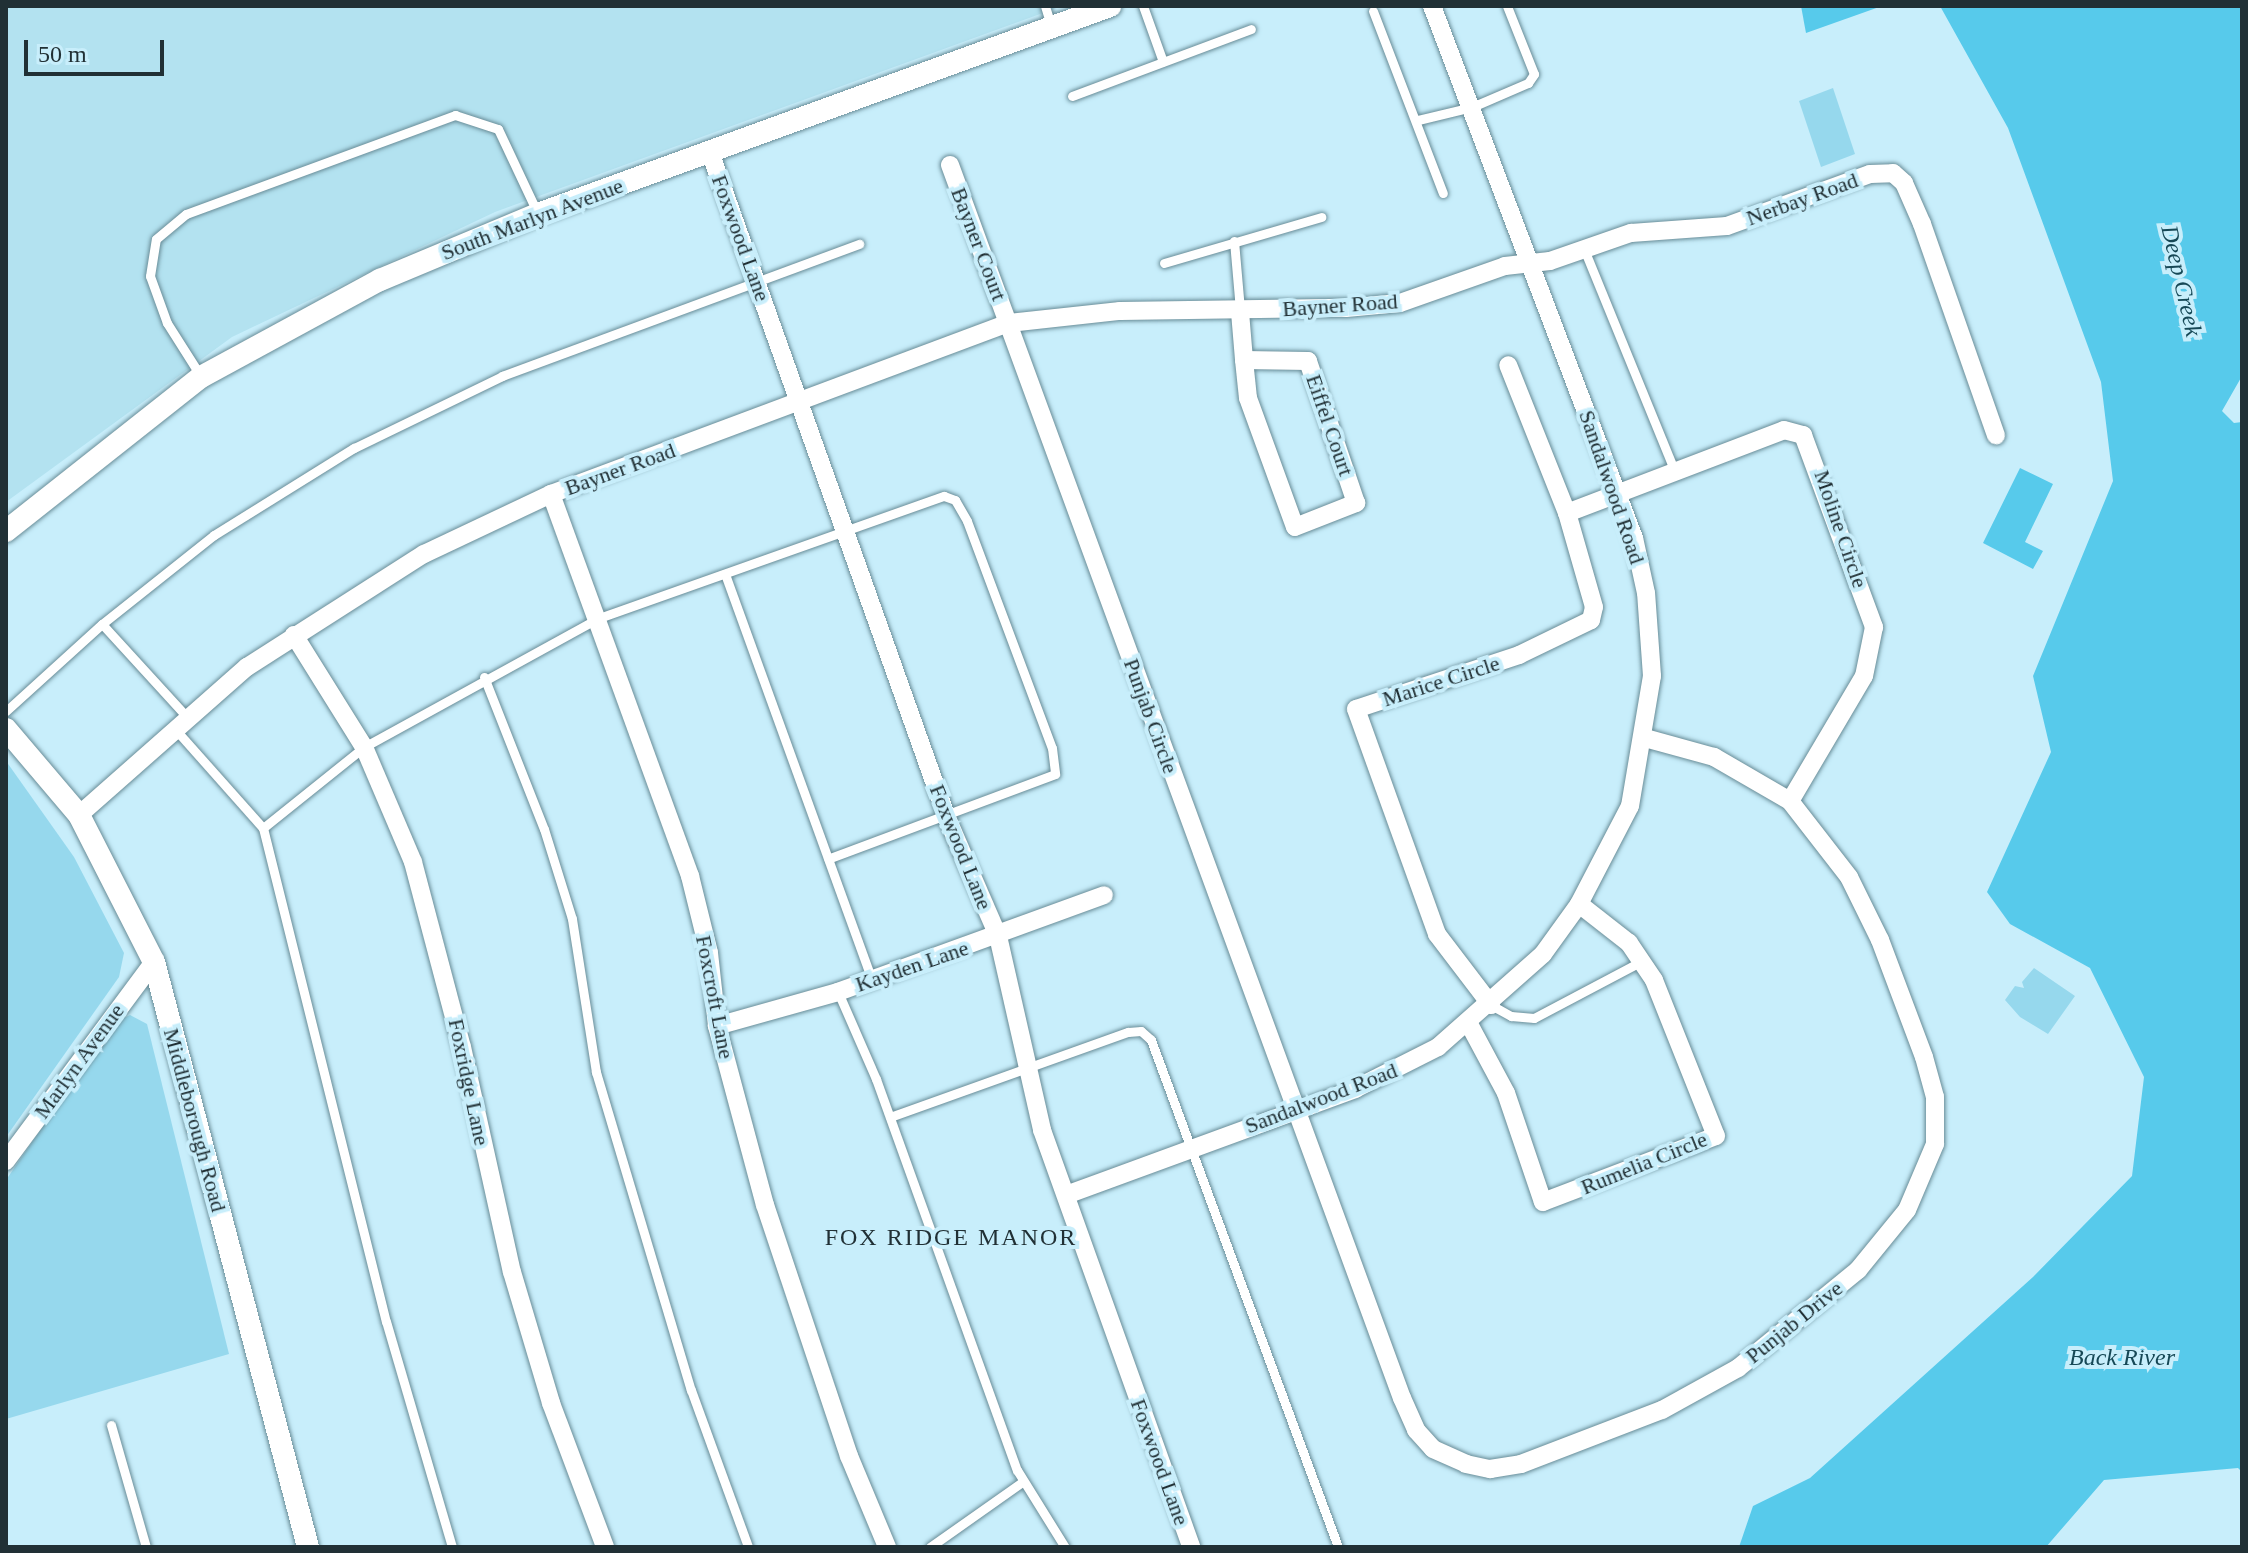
<!DOCTYPE html>
<style>
body{margin:0}
#map{position:relative;width:2248px;height:1553px;overflow:hidden;background:#c8eefb;font-family:"Times New Roman",serif}
div>[style]{position:absolute}
.built>*{inset:0;background:#b3e2f0}
.green>*{inset:0;background:#96d8ed}
.water>*{inset:0;background:#57caeb}
.roads{filter:drop-shadow(0 0 2px #688c97) drop-shadow(0 0 2px #688c97)}
.service>*{height:9px;margin:-4.5px;padding:0 4.5px;transform-origin:4.5px;border-radius:4.5px;background:#fff}
.minor>*{height:18px;margin:-9px;padding:0 9px;transform-origin:9px;border-radius:9px;background:#fff}
.tertiary>*{height:22px;margin:-11px;padding:0 11px;transform-origin:11px;border-radius:11px;background:#fff}
span{translate:-50% -50%;white-space:nowrap;text-align:center;line-height:1.15;-webkit-text-stroke:8px #c8eefb;paint-order:stroke}
.street-label{font-size:22px;color:#213035}
.water-label{font-size:24px;color:#164856;font-style:italic}
.neighbourhood-label{font-size:24px;color:#213035;letter-spacing:2px}
.frame{position:absolute;inset:0;border:8px solid #213035;pointer-events:none}
.scale{position:absolute;left:24px;top:40px;width:140px;height:36px;box-sizing:border-box;border:4px solid #213035;border-top:0;padding-left:10px;font-size:24px;line-height:28px;white-space:nowrap;color:#213035;-webkit-text-stroke:6px #c8eefb;paint-order:stroke}
</style>
<div id="map">
<div class="built">
<div style="clip-path:polygon(6px 6px,1062px 6px,495px 212px,232px 337px,6px 502px)"></div>
</div>
<div class="green">
<div style="clip-path:polygon(1833px 88px,1855px 154px,1821px 167px,1799px 101px)"></div>
<div style="clip-path:polygon(6px 761px,74px 857px,124px 953px,119px 977px,6px 1137px)"></div>
<div style="clip-path:polygon(2034px 968px,2075px 996px,2048px 1034px,2020px 1017px,2005px 1000px,2015px 986px,2024px 988px,2022px 982px)"></div>
<div style="clip-path:polygon(130px 1015px,147px 1024px,229px 1354px,6px 1419px,6px 1180px,114px 1023px)"></div>
</div>
<div class="water">
<div style="clip-path:polygon(1801px 6px,1882px 6px,1806px 33px)"></div>
<div style="clip-path:polygon(1940px 6px,2242px 6px,2242px 376px,2222px 411px,2234px 423px,2242px 422px,2242px 1472px,2238px 1468px,2104px 1480px,2046px 1547px,1739px 1547px,1753px 1506px,1810px 1478px,2033px 1277px,2132px 1176px,2144px 1077px,2090px 968px,2010px 924px,1987px 892px,2051px 752px,2033px 676px,2113px 481px,2101px 382px,2008px 128px)"></div>
<div style="clip-path:polygon(2020px 468px,2053px 484px,2025px 542px,2043px 551px,2033px 569px,1983px 543px)"></div>
</div>
<div class="roads">
<div class="service">
<div style="left:1045px;top:6px;width:21px;rotate:73deg"></div>
<div style="left:1143px;top:6px;width:59px;rotate:70.3deg"></div>
<div style="left:1373px;top:11px;width:195px;rotate:69deg"></div>
<div style="left:1072px;top:96px;width:191px;rotate:-20.5deg"></div>
<div style="left:1418px;top:120px;width:56px;rotate:-13.5deg"></div>
<div style="left:1472px;top:107px;width:61px;rotate:-23.2deg"></div>
<div style="left:1528px;top:83px;width:11px;rotate:-56deg"></div>
<div style="left:1534px;top:74px;width:73px;rotate:-111.7deg"></div>
<div style="left:1234px;top:241px;width:69px;rotate:85deg"></div>
<div style="left:1584px;top:249px;width:243px;rotate:67.8deg"></div>
<div style="left:1164px;top:263px;width:164px;rotate:-16.3deg"></div>
<div style="left:200px;top:375px;width:62px;rotate:-122.4deg"></div>
<div style="left:167px;top:323px;width:50px;rotate:-109.9deg"></div>
<div style="left:150px;top:276px;width:37px;rotate:-81deg"></div>
<div style="left:156px;top:239px;width:39px;rotate:-40deg"></div>
<div style="left:186px;top:214px;width:287px;rotate:-20.2deg"></div>
<div style="left:455px;top:115px;width:45px;rotate:18deg"></div>
<div style="left:498px;top:129px;width:94px;rotate:64.8deg"></div>
<div style="left:725px;top:574px;width:432px;rotate:70.1deg"></div>
<div style="left:102px;top:624px;width:126px;rotate:47.6deg"></div>
<div style="left:484px;top:677px;width:163px;rotate:68.5deg"></div>
<div style="left:544px;top:829px;width:94px;rotate:72.7deg"></div>
<div style="left:572px;top:919px;width:155px;rotate:81.1deg"></div>
<div style="left:596px;top:1072px;width:332px;rotate:73.4deg"></div>
<div style="left:691px;top:1390px;width:167px;rotate:70deg"></div>
<div style="left:6px;top:711px;width:130px;rotate:-42.2deg"></div>
<div style="left:102px;top:624px;width:143px;rotate:-38.5deg"></div>
<div style="left:214px;top:535px;width:165px;rotate:-31.9deg"></div>
<div style="left:354px;top:448px;width:165px;rotate:-25.9deg"></div>
<div style="left:502px;top:376px;width:381px;rotate:-20.3deg"></div>
<div style="left:175px;top:729px;width:132px;rotate:48.4deg"></div>
<div style="left:838px;top:992px;width:95px;rotate:66.4deg"></div>
<div style="left:876px;top:1079px;width:416px;rotate:70.2deg"></div>
<div style="left:1017px;top:1470px;width:91px;rotate:58.1deg"></div>
<div style="left:1491px;top:1005px;width:23px;rotate:29deg"></div>
<div style="left:1511px;top:1016px;width:23px;rotate:5deg"></div>
<div style="left:1534px;top:1018px;width:122px;rotate:-27.8deg"></div>
<div style="left:890px;top:1117px;width:253px;rotate:-19.7deg"></div>
<div style="left:1128px;top:1032px;width:13px;rotate:-4deg"></div>
<div style="left:1141px;top:1031px;width:13px;rotate:42deg"></div>
<div style="left:1151px;top:1040px;width:540px;rotate:69.75deg"></div>
<div style="left:111px;top:1425px;width:127px;rotate:74deg"></div>
<div style="left:452px;top:1547px;width:234px;rotate:-106.3deg"></div>
<div style="left:386px;top:1322px;width:509px;rotate:-103.98deg"></div>
<div style="left:263px;top:828px;width:129px;rotate:-38.7deg"></div>
<div style="left:364px;top:747px;width:268px;rotate:-28.8deg"></div>
<div style="left:599px;top:618px;width:366px;rotate:-19.5deg"></div>
<div style="left:944px;top:496px;width:12px;rotate:20deg"></div>
<div style="left:955px;top:500px;width:24px;rotate:60deg"></div>
<div style="left:967px;top:521px;width:242px;rotate:69.5deg"></div>
<div style="left:1052px;top:748px;width:26px;rotate:83deg"></div>
<div style="left:1055px;top:774px;width:242px;rotate:159.5deg"></div>
<div style="left:930px;top:1547px;width:113px;rotate:-35.2deg"></div>
</div>
<div class="minor">
<div style="left:710px;top:152px;width:707px;rotate:70.41deg"></div>
<div style="left:947px;top:818px;width:129px;rotate:66.6deg"></div>
<div style="left:998px;top:936px;width:199px;rotate:77.2deg"></div>
<div style="left:1042px;top:1130px;width:443px;rotate:70.3deg"></div>
<div style="left:950px;top:165px;width:1313px;rotate:69.87deg"></div>
<div style="left:1402px;top:1398px;width:35px;rotate:66deg"></div>
<div style="left:1416px;top:1430px;width:25px;rotate:48deg"></div>
<div style="left:1433px;top:1449px;width:36px;rotate:24deg"></div>
<div style="left:1466px;top:1464px;width:25px;rotate:12deg"></div>
<div style="left:1490px;top:1469px;width:31px;rotate:-9deg"></div>
<div style="left:1521px;top:1464px;width:151px;rotate:-21deg"></div>
<div style="left:1662px;top:1410px;width:87px;rotate:-28.9deg"></div>
<div style="left:1738px;top:1368px;width:155px;rotate:-39.2deg"></div>
<div style="left:1858px;top:1270px;width:77px;rotate:-50.8deg"></div>
<div style="left:1907px;top:1210px;width:72px;rotate:-67deg"></div>
<div style="left:1935px;top:1144px;width:47px;rotate:-90deg"></div>
<div style="left:1935px;top:1097px;width:41px;rotate:-105.4deg"></div>
<div style="left:1924px;top:1057px;width:125px;rotate:-110.6deg"></div>
<div style="left:1880px;top:940px;width:70px;rotate:-116.2deg"></div>
<div style="left:1849px;top:877px;width:96px;rotate:-127.8deg"></div>
<div style="left:1790px;top:801px;width:88px;rotate:-149.9deg"></div>
<div style="left:1714px;top:757px;width:72px;rotate:-164.6deg"></div>
<div style="left:1240px;top:312px;width:48px;rotate:85.2deg"></div>
<div style="left:1244px;top:360px;width:38px;rotate:84deg"></div>
<div style="left:1248px;top:398px;width:137px;rotate:70deg"></div>
<div style="left:1295px;top:527px;width:66px;rotate:-21.5deg"></div>
<div style="left:1356px;top:503px;width:150px;rotate:-108.7deg"></div>
<div style="left:1308px;top:361px;width:64px;rotate:-179.1deg"></div>
<div style="left:551px;top:494px;width:407px;rotate:70deg"></div>
<div style="left:690px;top:876px;width:79px;rotate:76.1deg"></div>
<div style="left:709px;top:953px;width:73px;rotate:83.7deg"></div>
<div style="left:717px;top:1026px;width:185px;rotate:75deg"></div>
<div style="left:765px;top:1205px;width:265px;rotate:71.5deg"></div>
<div style="left:849px;top:1456px;width:99px;rotate:67.3deg"></div>
<div style="left:1567px;top:513px;width:232px;rotate:-20.9deg"></div>
<div style="left:1784px;top:430px;width:20px;rotate:15deg"></div>
<div style="left:1803px;top:435px;width:205px;rotate:69.7deg"></div>
<div style="left:1874px;top:627px;width:50px;rotate:101.5deg"></div>
<div style="left:1864px;top:676px;width:145px;rotate:120.6deg"></div>
<div style="left:294px;top:635px;width:132px;rotate:58deg"></div>
<div style="left:364px;top:747px;width:125px;rotate:66.9deg"></div>
<div style="left:413px;top:862px;width:191px;rotate:75.2deg"></div>
<div style="left:462px;top:1047px;width:230px;rotate:77.5deg"></div>
<div style="left:512px;top:1272px;width:137px;rotate:73.4deg"></div>
<div style="left:551px;top:1403px;width:154px;rotate:69.4deg"></div>
<div style="left:79px;top:815px;width:224px;rotate:-41.4deg"></div>
<div style="left:247px;top:667px;width:210px;rotate:-32.6deg"></div>
<div style="left:424px;top:554px;width:140px;rotate:-25.3deg"></div>
<div style="left:551px;top:494px;width:489px;rotate:-20.5deg"></div>
<div style="left:1009px;top:323px;width:112px;rotate:-6.2deg"></div>
<div style="left:1120px;top:311px;width:226px;rotate:-0.8deg"></div>
<div style="left:1346px;top:308px;width:54px;rotate:-5.3deg"></div>
<div style="left:1400px;top:303px;width:111px;rotate:-19.4deg"></div>
<div style="left:1505px;top:266px;width:45px;rotate:-6.3deg"></div>
<div style="left:1550px;top:261px;width:86px;rotate:-19.1deg"></div>
<div style="left:1631px;top:233px;width:96px;rotate:-4.2deg"></div>
<div style="left:1727px;top:226px;width:152px;rotate:-20deg"></div>
<div style="left:1870px;top:174px;width:23px;rotate:-2deg"></div>
<div style="left:1893px;top:173px;width:15px;rotate:42deg"></div>
<div style="left:1904px;top:183px;width:45px;rotate:66.3deg"></div>
<div style="left:1922px;top:224px;width:224px;rotate:70.7deg"></div>
<div style="left:1491px;top:1005px;width:89px;rotate:-127.3deg"></div>
<div style="left:1437px;top:934px;width:239px;rotate:-109.8deg"></div>
<div style="left:1356px;top:709px;width:172px;rotate:-18.3deg"></div>
<div style="left:1519px;top:655px;width:80px;rotate:-25.9deg"></div>
<div style="left:1591px;top:620px;width:13px;rotate:-77deg"></div>
<div style="left:1594px;top:607px;width:98px;rotate:-106deg"></div>
<div style="left:1567px;top:513px;width:159px;rotate:-111.7deg"></div>
<div style="left:1469px;top:1024px;width:78px;rotate:61.8deg"></div>
<div style="left:1506px;top:1093px;width:115px;rotate:71.3deg"></div>
<div style="left:1543px;top:1202px;width:185px;rotate:-20.9deg"></div>
<div style="left:1716px;top:1136px;width:168px;rotate:-111.7deg"></div>
<div style="left:1654px;top:980px;width:45px;rotate:-124deg"></div>
<div style="left:1629px;top:943px;width:63px;rotate:-142deg"></div>
<div style="left:717px;top:1026px;width:126px;rotate:-15.7deg"></div>
<div style="left:838px;top:992px;width:283px;rotate:-20deg"></div>
<div style="left:6px;top:1161px;width:248px;rotate:-53.4deg"></div>
<div style="left:1066px;top:1195px;width:308px;rotate:-20.1deg"></div>
<div style="left:1355px;top:1089px;width:93px;rotate:-26.8deg"></div>
<div style="left:1438px;top:1047px;width:140px;rotate:-41.5deg"></div>
<div style="left:1543px;top:954px;width:62px;rotate:-54.2deg"></div>
<div style="left:1579px;top:904px;width:110px;rotate:-62.5deg"></div>
<div style="left:1630px;top:806px;width:132px;rotate:-80.4deg"></div>
<div style="left:1652px;top:676px;width:83px;rotate:-94.1deg"></div>
<div style="left:1646px;top:593px;width:56px;rotate:-102.3deg"></div>
<div style="left:1634px;top:538px;width:569px;rotate:-110.79deg"></div>
</div>
<div class="tertiary">
<div style="left:6px;top:531px;width:248px;rotate:-38.3deg"></div>
<div style="left:201px;top:377px;width:204px;rotate:-28.5deg"></div>
<div style="left:380px;top:280px;width:171px;rotate:-22.7deg"></div>
<div style="left:538px;top:214px;width:609px;rotate:-19.98deg"></div>
<div style="left:6px;top:729px;width:113px;rotate:49.7deg"></div>
<div style="left:79px;top:815px;width:165px;rotate:63deg"></div>
<div style="left:154px;top:962px;width:605px;rotate:75.25deg"></div>
</div>
</div>
<div class="street-label">
<span style="left:1802px;top:199px;rotate:-20deg">Nerbay Road</span>
<span style="left:532px;top:219px;rotate:-21deg">South Marlyn Avenue</span>
<span style="left:741px;top:238px;rotate:70deg">Foxwood Lane</span>
<span style="left:979px;top:244px;rotate:69deg">Bayner Court</span>
<span style="left:1340px;top:305px;rotate:-4deg">Bayner Road</span>
<span style="left:1330px;top:425px;rotate:71deg">Eiffel Court</span>
<span style="left:620px;top:469px;rotate:-20deg">Bayner Road</span>
<span style="left:1612px;top:487px;rotate:71deg">Sandalwood Road</span>
<span style="left:1841px;top:529px;rotate:71deg">Moline Circle</span>
<span style="left:1441px;top:681px;rotate:-18deg">Marice Circle</span>
<span style="left:1151px;top:716px;rotate:70deg">Punjab Circle</span>
<span style="left:961px;top:847px;rotate:68deg">Foxwood Lane</span>
<span style="left:912px;top:966px;rotate:-19deg">Kayden Lane</span>
<span style="left:715px;top:997px;rotate:79deg">Foxcroft Lane</span>
<span style="left:79px;top:1061px;rotate:-54deg">Marlyn Avenue</span>
<span style="left:469px;top:1082px;rotate:78deg">Foxridge Lane</span>
<span style="left:1321px;top:1098px;rotate:-21deg">Sandalwood Road</span>
<span style="left:195px;top:1120px;rotate:75deg">Middleborough Road</span>
<span style="left:1644px;top:1163px;rotate:-22deg">Rumelia Circle</span>
<span style="left:1794px;top:1322px;rotate:-39deg">Punjab Drive</span>
<span style="left:1160px;top:1462px;rotate:70deg">Foxwood Lane</span>
</div>
<div class="water-label">
<span style="left:2181px;top:281px;rotate:77deg">Deep Creek</span>
<span style="left:2122px;top:1358px">Back River</span>
</div>
<div class="neighbourhood-label">
<span style="left:951px;top:1238px">FOX RIDGE MANOR</span>
</div>
<div class="frame"></div>
<div class="scale">50 m</div>
</div>
